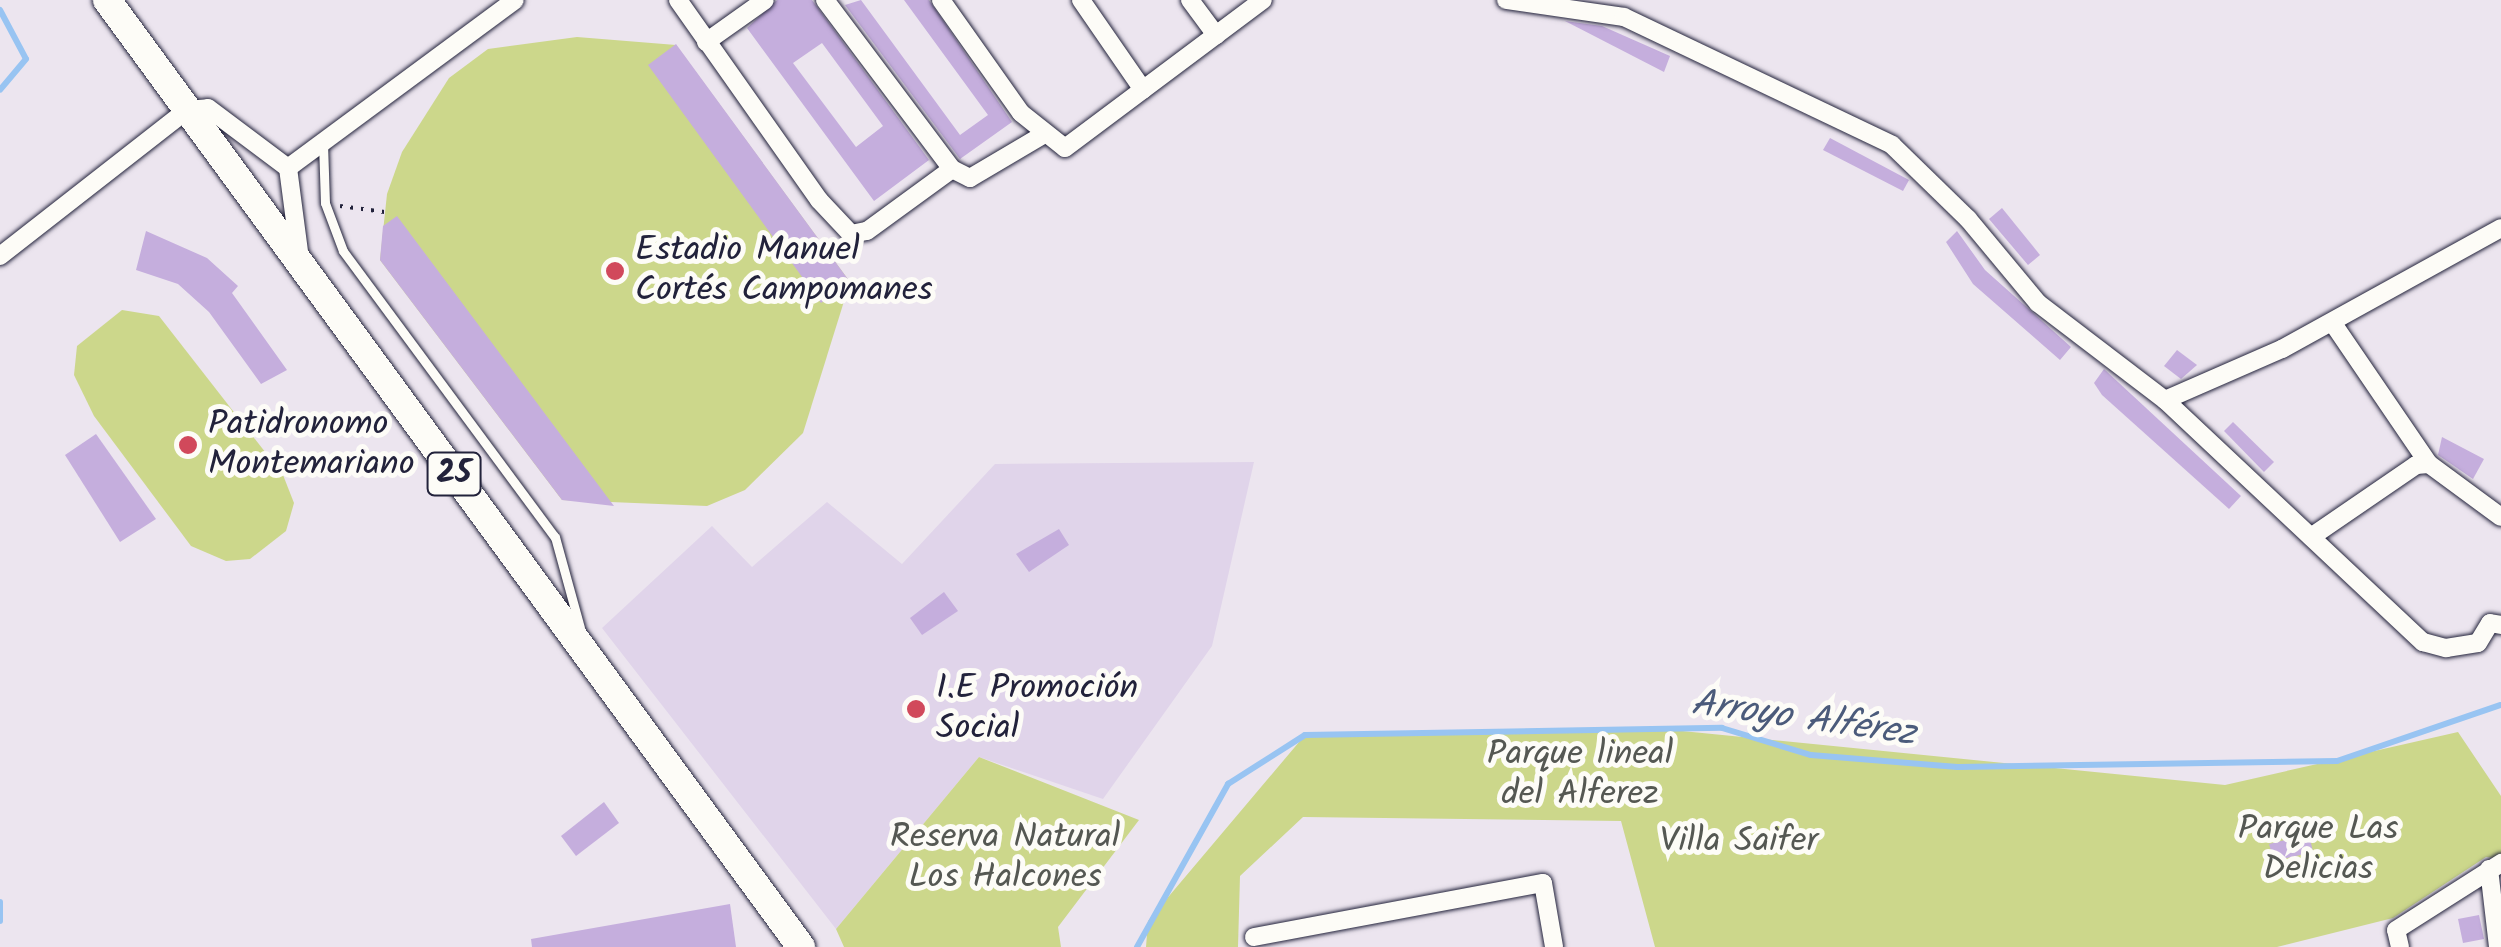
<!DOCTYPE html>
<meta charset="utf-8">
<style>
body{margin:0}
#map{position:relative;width:2501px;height:947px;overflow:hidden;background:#ece5ef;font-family:Kalam,sans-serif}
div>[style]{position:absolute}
.built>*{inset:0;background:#e0d4ea}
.green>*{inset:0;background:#ccd78b}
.stream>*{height:6px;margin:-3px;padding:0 3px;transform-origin:3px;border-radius:3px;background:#98c4f2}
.building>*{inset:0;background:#c5aedd}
.path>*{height:4px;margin-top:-2px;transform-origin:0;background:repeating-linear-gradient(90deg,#22223b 0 2.5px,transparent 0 10.5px)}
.roads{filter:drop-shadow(0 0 2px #22223b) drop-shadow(0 0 2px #22223b)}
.service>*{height:9px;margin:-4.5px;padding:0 4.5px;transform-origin:4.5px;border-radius:4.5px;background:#fdfcf7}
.minor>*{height:18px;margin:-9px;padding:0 9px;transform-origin:9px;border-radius:9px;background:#fdfcf7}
.primary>*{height:28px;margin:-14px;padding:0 14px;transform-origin:14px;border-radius:14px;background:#fdfcf7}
.dots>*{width:28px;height:28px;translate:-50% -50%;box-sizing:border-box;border:5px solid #fdfcf7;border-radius:50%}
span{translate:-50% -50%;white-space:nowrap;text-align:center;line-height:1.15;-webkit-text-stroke:10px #fdfcf7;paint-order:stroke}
.shield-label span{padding:2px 8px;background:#fdfcf7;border:2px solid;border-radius:8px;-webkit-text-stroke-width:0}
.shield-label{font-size:32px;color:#22223b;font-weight:700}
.poi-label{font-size:35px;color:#22223b}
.left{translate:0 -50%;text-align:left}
.park-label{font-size:35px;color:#555853}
.water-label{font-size:38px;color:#4b5b7b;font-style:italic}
</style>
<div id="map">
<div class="built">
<div style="clip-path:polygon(1254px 462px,1212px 646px,1103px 799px,979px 757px,836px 929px,602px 628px,712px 526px,752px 567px,827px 502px,902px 564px,995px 464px)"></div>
</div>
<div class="green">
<div style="clip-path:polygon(577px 37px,676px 45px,850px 282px,803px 433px,745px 490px,707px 506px,562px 500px,380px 260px,387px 194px,402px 152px,449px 78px,488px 49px)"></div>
<div style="clip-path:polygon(122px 310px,159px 316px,283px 475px,294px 503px,286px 531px,250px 559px,226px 561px,191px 546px,94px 416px,74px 375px,77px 346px)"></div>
<div style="clip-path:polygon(1642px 727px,2225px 785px,2458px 732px,2501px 796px,2501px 859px,2486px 857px,2393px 918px,2277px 947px,1655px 947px,1621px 821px,1303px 817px,1240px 876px,1238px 947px,1146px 947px,1148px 921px,1305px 735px)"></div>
<div style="clip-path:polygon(979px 757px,1139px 820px,1058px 927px,1061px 947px,844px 947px,836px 929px)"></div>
</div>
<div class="stream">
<div style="left:0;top:10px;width:55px;rotate:62deg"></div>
<div style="left:26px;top:59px;width:40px;rotate:130deg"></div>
<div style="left:0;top:902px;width:19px;rotate:90deg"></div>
<div style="left:1137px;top:947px;width:187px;rotate:-60.8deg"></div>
<div style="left:1228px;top:784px;width:91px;rotate:-32.5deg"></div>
<div style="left:1305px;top:735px;width:417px;rotate:-1deg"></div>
<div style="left:1722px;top:728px;width:93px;rotate:16.9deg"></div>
<div style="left:1811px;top:755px;width:147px;rotate:4.7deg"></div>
<div style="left:1958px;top:767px;width:379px;rotate:-0.9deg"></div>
<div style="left:2337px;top:761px;width:173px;rotate:-18.9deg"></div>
</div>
<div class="building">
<div style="clip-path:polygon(evenodd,777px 0,812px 0,929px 160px,874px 201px,747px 28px,777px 0,822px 43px,883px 126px,856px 147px,793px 63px,822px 43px)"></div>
<div style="clip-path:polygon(861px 0,960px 135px,988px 115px,904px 0,929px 0,1012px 122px,960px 159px,845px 5px)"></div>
<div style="clip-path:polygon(1565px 21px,1602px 26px,1670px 56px,1664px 72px)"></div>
<div style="clip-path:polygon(676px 44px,850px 282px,821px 303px,648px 65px)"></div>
<div style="clip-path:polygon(1830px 138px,1909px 180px,1903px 191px,1823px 150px)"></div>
<div style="clip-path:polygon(2002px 208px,2040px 255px,2028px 265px,1989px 219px)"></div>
<div style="clip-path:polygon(397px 216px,614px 506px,562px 500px,380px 260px,383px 226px)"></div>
<div style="clip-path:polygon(146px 231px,207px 258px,238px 286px,232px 293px,287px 370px,261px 384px,209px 312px,178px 284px,136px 270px)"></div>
<div style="clip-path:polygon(1957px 231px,1985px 270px,2071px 347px,2060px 360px,1973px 284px,1946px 242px)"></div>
<div style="clip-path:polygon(2177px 350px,2197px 365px,2181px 379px,2164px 366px)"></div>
<div style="clip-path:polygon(2104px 369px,2241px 496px,2229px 509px,2102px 395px,2094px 383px)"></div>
<div style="clip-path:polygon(2233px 422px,2274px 462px,2264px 472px,2224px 431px)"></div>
<div style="clip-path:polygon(96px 434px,156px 519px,120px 542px,65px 455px)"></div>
<div style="clip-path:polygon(2442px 437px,2484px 459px,2473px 479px,2438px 455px)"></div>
<div style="clip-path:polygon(1059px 529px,1069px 545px,1029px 572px,1016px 554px)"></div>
<div style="clip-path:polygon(944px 592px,958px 611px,922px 635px,910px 618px)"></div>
<div style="clip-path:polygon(604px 802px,619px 823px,576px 856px,561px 836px)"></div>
<div style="clip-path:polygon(2309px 834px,2313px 852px,2274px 861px,2269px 844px)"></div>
<div style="clip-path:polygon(730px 904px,736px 947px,532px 947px,531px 939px)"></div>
<div style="clip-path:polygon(2479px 915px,2484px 939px,2463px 943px,2458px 919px)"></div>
</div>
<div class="path">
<div style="left:340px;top:206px;width:45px;rotate:7.6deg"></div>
</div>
<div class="roads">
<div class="service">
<div style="left:323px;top:143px;width:60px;rotate:88.1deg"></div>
<div style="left:325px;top:203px;width:51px;rotate:69.4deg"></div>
<div style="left:343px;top:251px;width:356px;rotate:53.5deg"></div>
<div style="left:555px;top:537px;width:94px;rotate:74.6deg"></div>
</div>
<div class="minor">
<div style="left:678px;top:0;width:245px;rotate:54.8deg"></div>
<div style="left:819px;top:200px;width:47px;rotate:46.7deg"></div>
<div style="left:851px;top:234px;width:16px;rotate:-11deg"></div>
<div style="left:867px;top:231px;width:105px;rotate:-36.1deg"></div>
<div style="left:952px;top:169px;width:20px;rotate:27deg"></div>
<div style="left:970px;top:178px;width:88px;rotate:-30.6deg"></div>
<div style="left:825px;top:0;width:211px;rotate:53.1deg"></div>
<div style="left:941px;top:0;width:138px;rotate:54.7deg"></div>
<div style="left:1021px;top:113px;width:56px;rotate:38.5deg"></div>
<div style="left:1065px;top:148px;width:247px;rotate:-36.8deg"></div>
<div style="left:1081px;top:0;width:109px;rotate:55.4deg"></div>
<div style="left:1190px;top:0;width:44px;rotate:53.4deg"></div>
<div style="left:1506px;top:0;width:119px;rotate:8.2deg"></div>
<div style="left:1624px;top:17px;width:297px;rotate:25.5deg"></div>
<div style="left:1892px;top:145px;width:106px;rotate:44.2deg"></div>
<div style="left:1968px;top:219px;width:109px;rotate:50.2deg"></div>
<div style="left:2038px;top:303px;width:160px;rotate:37.4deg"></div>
<div style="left:2165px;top:400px;width:354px;rotate:43.2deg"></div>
<div style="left:2423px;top:642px;width:24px;rotate:15deg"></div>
<div style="left:2446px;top:648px;width:32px;rotate:-9deg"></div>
<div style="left:2478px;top:643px;width:23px;rotate:-59deg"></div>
<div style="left:2490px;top:623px;width:11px;rotate:10deg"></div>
<div style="left:706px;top:42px;width:72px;rotate:-35.4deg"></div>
<div style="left:288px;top:168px;width:282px;rotate:-36.5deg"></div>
<div style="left:0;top:256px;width:237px;rotate:-38deg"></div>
<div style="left:187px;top:110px;width:21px;rotate:-5deg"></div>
<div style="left:208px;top:108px;width:100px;rotate:36.9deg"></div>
<div style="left:288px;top:168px;width:100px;rotate:82.5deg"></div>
<div style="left:2332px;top:322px;width:172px;rotate:55.7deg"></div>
<div style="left:2165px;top:400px;width:128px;rotate:-23.6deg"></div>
<div style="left:2282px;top:349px;width:250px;rotate:-28.9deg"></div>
<div style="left:2311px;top:537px;width:127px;rotate:-34.4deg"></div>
<div style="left:2416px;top:465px;width:13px;rotate:-4deg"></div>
<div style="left:2429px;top:464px;width:89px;rotate:36.4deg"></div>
<div style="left:2489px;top:869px;width:79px;rotate:83.4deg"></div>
<div style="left:1254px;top:937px;width:294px;rotate:-10.6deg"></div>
<div style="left:1543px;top:883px;width:65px;rotate:80.2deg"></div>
<div style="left:2400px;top:947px;width:17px;rotate:-103deg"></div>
<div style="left:2396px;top:930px;width:125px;rotate:-32.5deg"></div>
</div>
<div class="primary">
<div style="left:107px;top:0;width:1174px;rotate:53.76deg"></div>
</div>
</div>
<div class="dots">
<div style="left:615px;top:271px;background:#d1495b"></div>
<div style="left:188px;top:445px;background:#d1495b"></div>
<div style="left:916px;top:709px;background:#d1495b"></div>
</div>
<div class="shield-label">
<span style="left:454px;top:474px">25</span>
</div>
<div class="poi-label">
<span class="left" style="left:635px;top:271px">Estadio Manuel<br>Cortés Campomanes</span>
<span class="left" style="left:208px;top:445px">Patidronomo<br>Montemariano</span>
<span class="left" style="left:936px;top:709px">I.E Promoción<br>Social</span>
</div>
<div class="park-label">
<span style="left:1580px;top:775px">Parque lineal<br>del Alferez</span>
<span style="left:2318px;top:850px">Parque Las<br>Delicias</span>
<span style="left:1005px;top:858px">Reserva Natural<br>Los Halcones</span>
<span style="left:1739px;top:842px">Villa Saifer</span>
</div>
<div class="water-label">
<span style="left:1803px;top:720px;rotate:8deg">Arroyo Alférez</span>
</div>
</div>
